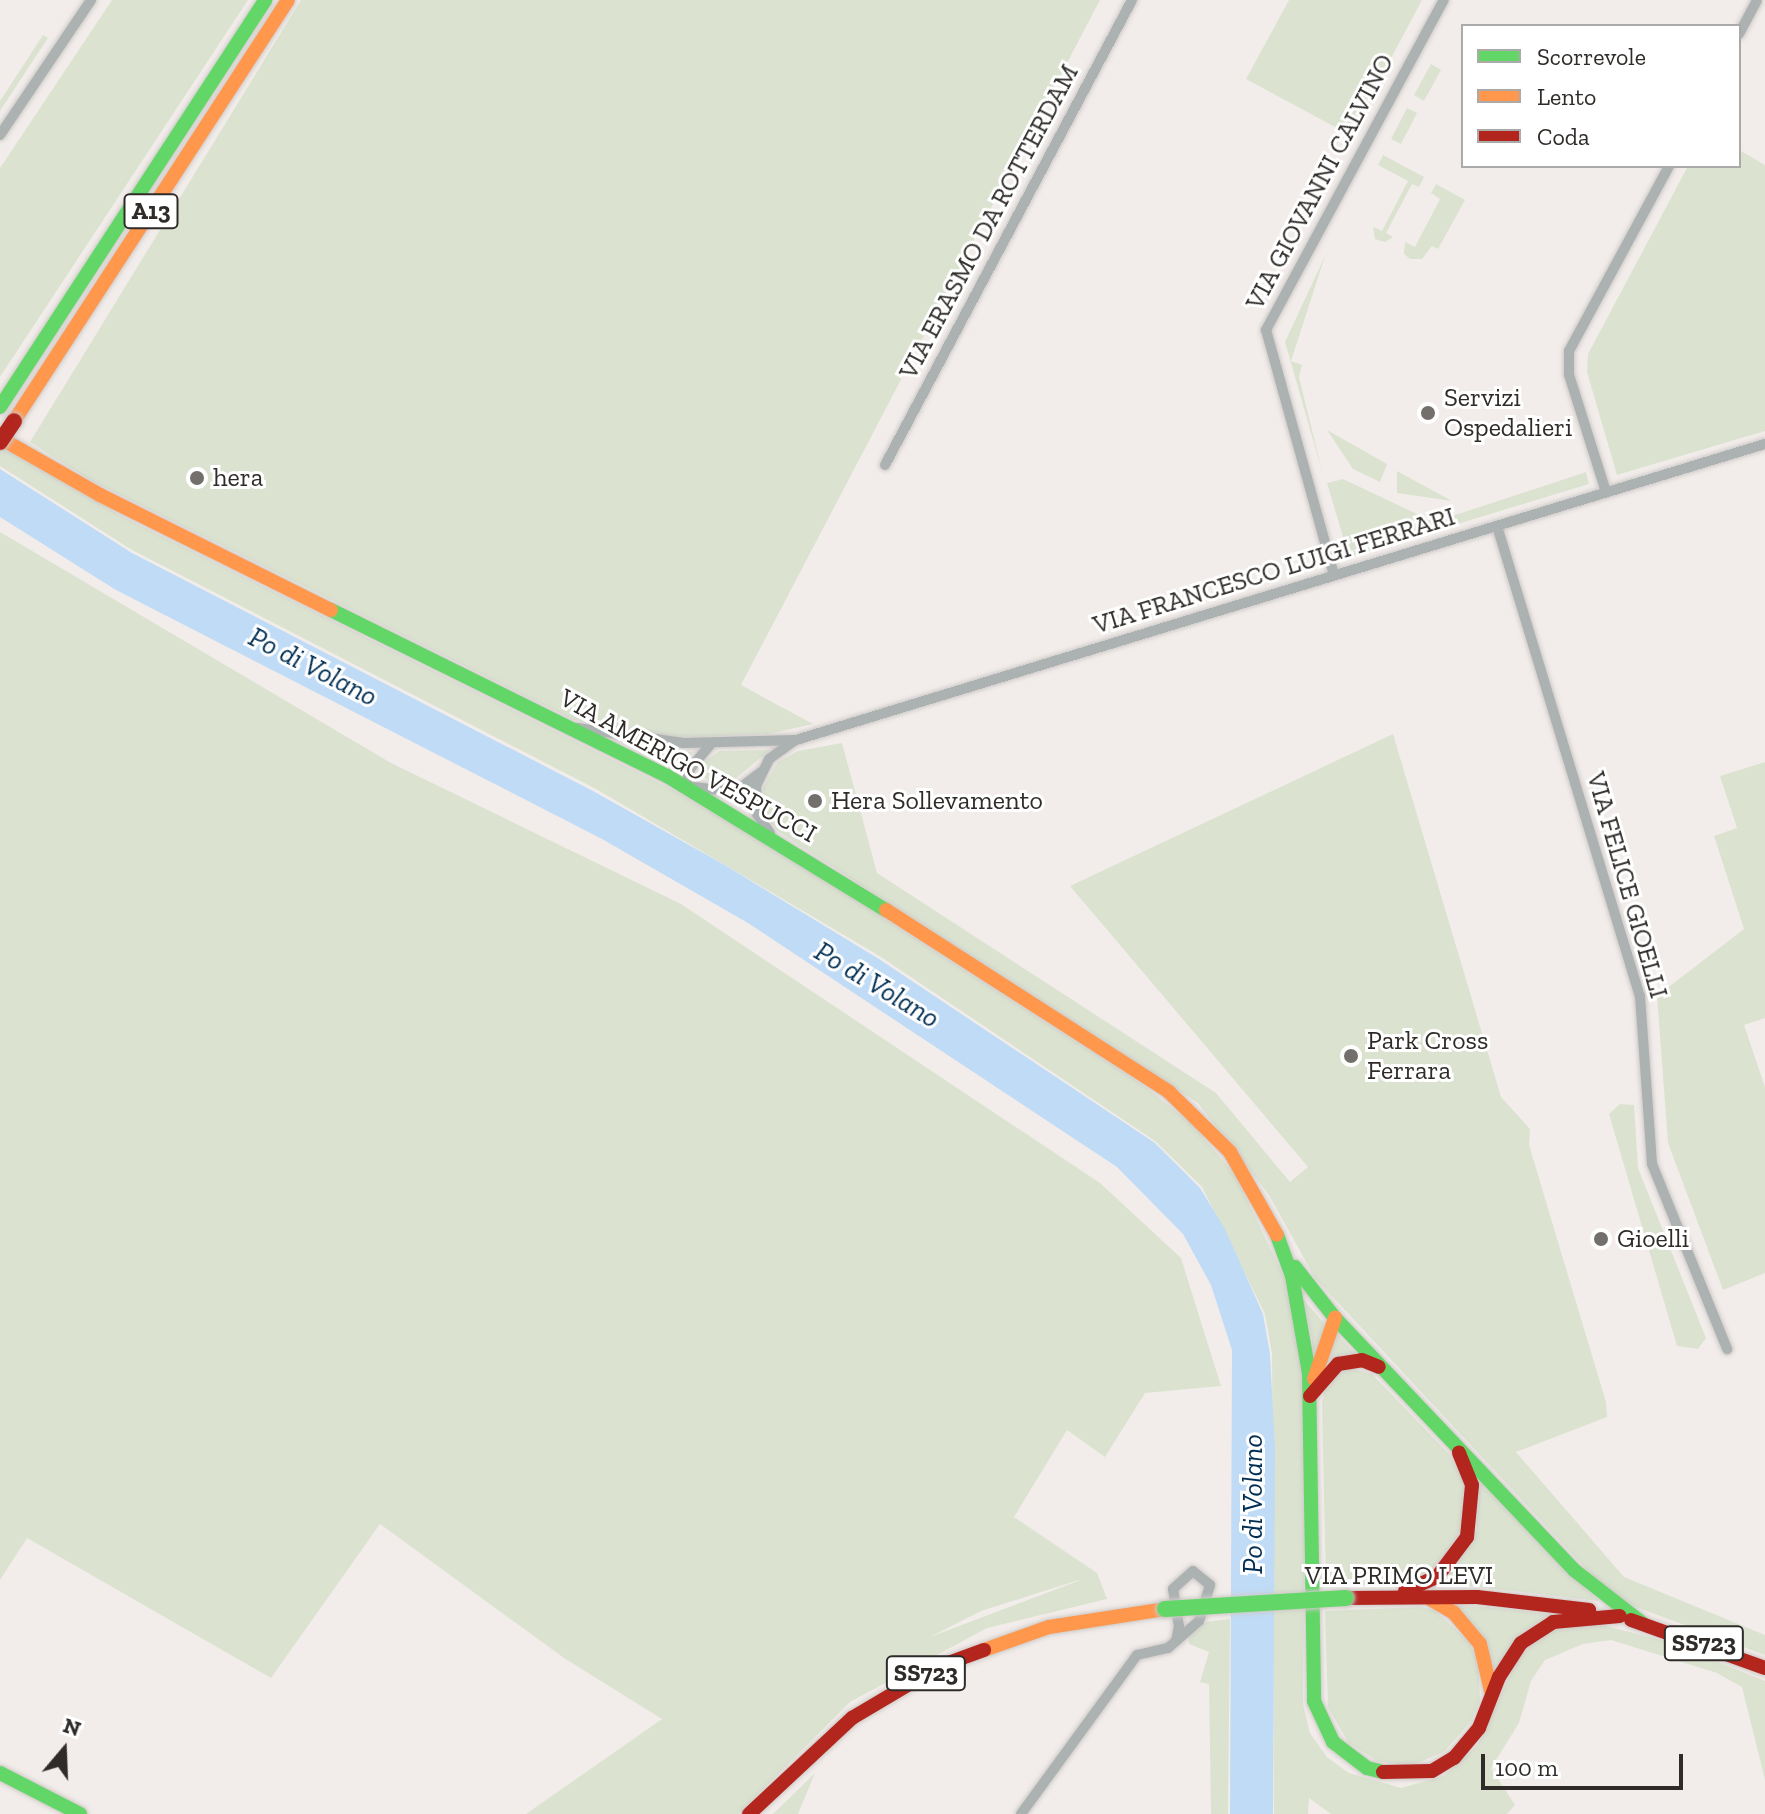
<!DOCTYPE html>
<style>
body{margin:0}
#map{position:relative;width:1765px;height:1814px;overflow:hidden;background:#f2edea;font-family:"Zilla Slab",serif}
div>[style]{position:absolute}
.green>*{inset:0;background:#dbe3d0}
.water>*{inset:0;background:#c0dbf6}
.roads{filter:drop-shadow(0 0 2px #cecac8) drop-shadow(0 0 2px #cecac8)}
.street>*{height:10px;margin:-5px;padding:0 5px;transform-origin:5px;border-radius:5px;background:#acb2b2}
.fast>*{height:14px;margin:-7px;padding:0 7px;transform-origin:7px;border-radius:7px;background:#63d668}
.slow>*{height:14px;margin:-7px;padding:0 7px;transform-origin:7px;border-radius:7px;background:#ff974d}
.jam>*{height:14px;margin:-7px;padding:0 7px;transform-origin:7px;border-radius:7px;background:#b3261e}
.bridges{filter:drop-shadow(0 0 2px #cecac8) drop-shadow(0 0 2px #cecac8)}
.fast-bridge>*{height:16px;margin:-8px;padding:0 8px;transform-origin:8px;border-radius:8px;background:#63d668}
.jam-bridge>*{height:16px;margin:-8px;padding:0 8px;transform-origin:8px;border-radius:8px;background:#b3261e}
.dots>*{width:22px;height:22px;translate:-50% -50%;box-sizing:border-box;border:4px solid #fff;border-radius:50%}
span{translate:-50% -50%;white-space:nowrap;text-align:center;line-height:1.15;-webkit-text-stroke:6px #fff;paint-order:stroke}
.shield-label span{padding:2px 6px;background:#fff;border:2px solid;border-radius:6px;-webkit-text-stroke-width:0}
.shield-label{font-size:24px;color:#2f2b29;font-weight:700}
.street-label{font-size:26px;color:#2f2b29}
.poi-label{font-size:26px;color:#2f2b29}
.left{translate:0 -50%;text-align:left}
.water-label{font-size:28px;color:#012e53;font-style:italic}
.legend{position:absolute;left:1461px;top:24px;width:280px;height:144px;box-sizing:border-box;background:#fff;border:2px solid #acaaa9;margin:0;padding:10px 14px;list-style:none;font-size:24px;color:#2f2b29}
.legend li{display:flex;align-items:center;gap:16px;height:40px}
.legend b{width:40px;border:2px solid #acaaa9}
.north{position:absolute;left:24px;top:1710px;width:80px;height:80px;-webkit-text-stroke:6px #fff;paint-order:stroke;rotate:19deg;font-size:22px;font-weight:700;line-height:32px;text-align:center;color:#2f2b29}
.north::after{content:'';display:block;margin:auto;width:28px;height:36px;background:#2f2b29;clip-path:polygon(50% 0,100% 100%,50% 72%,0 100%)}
.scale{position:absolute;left:1481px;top:1754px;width:202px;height:36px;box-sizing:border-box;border:4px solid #2f2b29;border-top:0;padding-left:10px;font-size:24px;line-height:28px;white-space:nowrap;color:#2f2b29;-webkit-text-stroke:6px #fff;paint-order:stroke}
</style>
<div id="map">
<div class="green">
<div style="clip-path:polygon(112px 0,248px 0,0 377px,0 168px)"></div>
<div style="clip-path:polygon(301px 0,1100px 0,741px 685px,813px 724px,768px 734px,674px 738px,574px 720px,92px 481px,30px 442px)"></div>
<div style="clip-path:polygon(1289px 0,1422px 0,1350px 135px,1246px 79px)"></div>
<div style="clip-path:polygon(43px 35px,48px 38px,0 111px,0 101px)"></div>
<div style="clip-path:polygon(1431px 64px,1441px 70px,1424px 101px,1414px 95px)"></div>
<div style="clip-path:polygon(1407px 108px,1417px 113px,1401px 144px,1391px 139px)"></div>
<div style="clip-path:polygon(1739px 150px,1765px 165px,1765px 431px,1617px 475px,1587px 372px,1588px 354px,1688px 166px,1739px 166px)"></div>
<div style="clip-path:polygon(1383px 155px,1424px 177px,1419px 187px,1412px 184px,1386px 233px,1393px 237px,1385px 242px,1375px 239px,1373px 227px,1382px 231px,1408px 181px,1378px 165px)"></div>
<div style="clip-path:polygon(1436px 184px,1465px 200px,1438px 249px,1432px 246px,1422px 259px,1410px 259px,1404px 254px,1405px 242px,1415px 247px,1440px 199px,1431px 193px)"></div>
<div style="clip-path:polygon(1325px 256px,1291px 361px,1302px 365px,1299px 377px,1322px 471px,1285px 342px)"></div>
<div style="clip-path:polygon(1327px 430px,1387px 464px,1380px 482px,1353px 469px)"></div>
<div style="clip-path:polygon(0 446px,125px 518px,673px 790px,773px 847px,1139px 1082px,1192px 1124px,1235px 1175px,1285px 1279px,1305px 1387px,1303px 1704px,1310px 1733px,1327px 1757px,1349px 1773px,1401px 1788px,1444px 1776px,1478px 1745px,1516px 1662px,1537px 1638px,1564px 1626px,1591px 1622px,1668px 1642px,1765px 1681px,1765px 1780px,1742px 1687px,1717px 1673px,1611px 1640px,1583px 1644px,1545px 1660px,1531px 1681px,1519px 1723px,1491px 1768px,1515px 1805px,1507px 1814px,1331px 1814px,1309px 1798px,1308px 1814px,1274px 1814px,1272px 1354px,1265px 1314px,1202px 1187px,1155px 1141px,881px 957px,596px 789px,132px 550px,0 466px)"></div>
<div style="clip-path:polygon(1397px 471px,1452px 501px,1397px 493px)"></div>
<div style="clip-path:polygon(1586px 472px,1589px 484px,1349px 557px,1327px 483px,1343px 479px,1434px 522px)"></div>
<div style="clip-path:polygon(evenodd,0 532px,391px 763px,681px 904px,1100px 1183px,1181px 1258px,1221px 1386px,1145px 1393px,1105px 1457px,1067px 1430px,1014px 1517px,1097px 1573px,1107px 1599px,987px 1628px,850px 1702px,738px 1814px,526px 1814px,662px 1719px,564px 1658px,380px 1524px,271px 1678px,27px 1538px,0 1580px,0 532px,1079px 1580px,1078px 1581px,930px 1637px,981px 1611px,1079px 1580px)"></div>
<div style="clip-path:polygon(1393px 734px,1501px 1097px,1530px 1129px,1529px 1145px,1606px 1402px,1607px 1417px,1516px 1452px,1624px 1577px,1765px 1635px,1765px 1655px,1628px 1604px,1591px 1574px,1315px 1278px,1269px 1195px,1198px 1103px,779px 832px,765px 817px,763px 788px,778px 762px,798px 751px,842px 743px,877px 873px,1216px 1093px,1290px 1182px,1308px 1167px,1070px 886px)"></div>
<div style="clip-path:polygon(643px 747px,693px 752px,680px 767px)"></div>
<div style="clip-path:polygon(770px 750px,729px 784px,713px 784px,700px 774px,704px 762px,719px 751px)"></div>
<div style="clip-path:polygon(1765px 762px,1765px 1018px,1744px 1025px,1765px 1087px,1765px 1273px,1723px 1290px,1668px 1143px,1657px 996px,1744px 929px,1714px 836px,1737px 828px,1720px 776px)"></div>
<div style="clip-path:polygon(1620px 1104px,1634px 1105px,1638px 1168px,1706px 1338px,1698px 1349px,1677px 1346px,1609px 1114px)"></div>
<div style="clip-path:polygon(1303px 1299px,1325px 1324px,1312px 1363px,1312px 1339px)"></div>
<div style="clip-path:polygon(1336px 1334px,1356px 1355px,1319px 1374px)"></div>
<div style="clip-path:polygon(1344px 1367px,1372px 1374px,1448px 1453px,1465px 1482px,1465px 1527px,1429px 1575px,1399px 1584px,1326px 1586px,1322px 1403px,1325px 1387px)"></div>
<div style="clip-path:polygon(1476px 1478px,1571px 1576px,1599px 1601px,1443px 1583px,1477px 1530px)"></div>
<div style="clip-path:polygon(1451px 1606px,1486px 1607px,1556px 1615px,1522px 1632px,1494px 1676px,1489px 1651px)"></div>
<div style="clip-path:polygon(1421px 1607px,1434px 1610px,1468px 1641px,1478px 1660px,1480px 1700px,1471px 1721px,1444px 1752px,1410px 1766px,1377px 1761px,1348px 1742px,1328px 1707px,1325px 1611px)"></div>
<div style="clip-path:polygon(1230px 1619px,1228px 1814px,1211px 1814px,1209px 1684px,1200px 1682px,1209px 1652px,1189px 1644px,1189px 1636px,1206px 1622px)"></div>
<div style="clip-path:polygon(815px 1773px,798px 1814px,773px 1814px)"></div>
</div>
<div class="water">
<div style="clip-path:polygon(0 469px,132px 553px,593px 791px,723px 864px,879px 959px,1155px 1143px,1200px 1188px,1225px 1229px,1263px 1314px,1270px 1354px,1275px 1449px,1273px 1814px,1230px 1814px,1232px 1350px,1211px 1285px,1183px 1234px,1117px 1167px,748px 923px,602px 839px,116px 590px,0 517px)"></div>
</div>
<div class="roads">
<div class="street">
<div style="left:1739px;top:34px;width:38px;rotate:-62deg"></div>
<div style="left:0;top:135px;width:163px;rotate:-56deg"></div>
<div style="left:885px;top:465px;width:527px;rotate:-62.02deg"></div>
<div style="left:1606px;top:492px;width:123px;rotate:-107.5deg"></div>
<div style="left:1569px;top:375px;width:24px;rotate:-90deg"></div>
<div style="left:1569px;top:351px;width:210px;rotate:-61.6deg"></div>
<div style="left:1497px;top:526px;width:491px;rotate:73.1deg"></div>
<div style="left:1640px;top:996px;width:168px;rotate:85.9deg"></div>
<div style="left:1652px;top:1164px;width:200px;rotate:67.9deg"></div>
<div style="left:1334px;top:575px;width:254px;rotate:-105.5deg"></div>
<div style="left:1266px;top:330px;width:375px;rotate:-61.7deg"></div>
<div style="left:577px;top:728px;width:108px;rotate:8deg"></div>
<div style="left:684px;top:743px;width:112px;rotate:-1.5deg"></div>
<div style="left:796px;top:740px;width:1013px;rotate:-16.99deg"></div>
<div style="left:710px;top:745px;width:31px;rotate:130deg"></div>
<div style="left:690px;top:769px;width:18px;rotate:106deg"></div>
<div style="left:685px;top:786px;width:42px;rotate:6.8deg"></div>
<div style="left:727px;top:791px;width:13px;rotate:-13deg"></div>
<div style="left:740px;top:788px;width:26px;rotate:-37deg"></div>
<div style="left:770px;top:833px;width:23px;rotate:-124deg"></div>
<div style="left:757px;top:814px;width:28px;rotate:-92deg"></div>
<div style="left:756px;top:786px;width:30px;rotate:-64deg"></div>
<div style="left:769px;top:759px;width:31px;rotate:-36deg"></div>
<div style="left:1021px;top:1814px;width:197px;rotate:-53.9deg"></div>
<div style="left:1137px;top:1655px;width:32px;rotate:-13deg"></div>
<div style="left:1168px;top:1648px;width:41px;rotate:-41.1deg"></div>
<div style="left:1199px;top:1621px;width:38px;rotate:-73deg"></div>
<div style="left:1210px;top:1585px;width:22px;rotate:-141deg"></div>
<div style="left:1193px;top:1571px;width:27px;rotate:138deg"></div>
<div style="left:1173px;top:1589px;width:37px;rotate:81deg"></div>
<div style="left:1179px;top:1626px;width:15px;rotate:101deg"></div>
</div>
<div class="fast">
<div style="left:0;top:407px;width:486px;rotate:-56.9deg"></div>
<div style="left:331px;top:610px;width:375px;rotate:26.3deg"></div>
<div style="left:667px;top:776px;width:257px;rotate:31.5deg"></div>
<div style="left:1277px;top:1235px;width:44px;rotate:69.9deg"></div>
<div style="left:1292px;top:1276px;width:98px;rotate:80.1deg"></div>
<div style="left:1309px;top:1373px;width:328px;rotate:89.1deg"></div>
<div style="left:1314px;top:1701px;width:45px;rotate:65.1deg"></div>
<div style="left:1333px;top:1742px;width:43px;rotate:37.4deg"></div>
<div style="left:1367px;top:1768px;width:16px;rotate:14deg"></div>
<div style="left:1295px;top:1267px;width:65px;rotate:51.9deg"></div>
<div style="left:1335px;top:1318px;width:347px;rotate:46.5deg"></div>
<div style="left:1574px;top:1570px;width:86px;rotate:37.9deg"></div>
<div style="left:0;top:1773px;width:90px;rotate:27.1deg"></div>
</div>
<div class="slow">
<div style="left:14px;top:421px;width:502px;rotate:-56.94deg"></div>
<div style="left:0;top:438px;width:115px;rotate:29.7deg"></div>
<div style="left:100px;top:495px;width:258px;rotate:26.5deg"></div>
<div style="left:886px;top:910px;width:336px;rotate:32.7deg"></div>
<div style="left:1169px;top:1092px;width:86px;rotate:44.5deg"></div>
<div style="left:1230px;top:1152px;width:95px;rotate:60.5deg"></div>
<div style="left:1314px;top:1379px;width:65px;rotate:-71deg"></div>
<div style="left:1430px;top:1599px;width:28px;rotate:30deg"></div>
<div style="left:1454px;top:1613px;width:40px;rotate:50deg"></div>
<div style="left:1480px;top:1644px;width:48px;rotate:76.8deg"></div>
<div style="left:984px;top:1650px;width:69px;rotate:-19.5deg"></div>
<div style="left:1049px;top:1627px;width:117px;rotate:-8.8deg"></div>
</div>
<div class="jam">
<div style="left:1310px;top:1396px;width:43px;rotate:-48.8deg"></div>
<div style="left:1338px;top:1364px;width:24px;rotate:-9deg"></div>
<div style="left:1362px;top:1360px;width:18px;rotate:22deg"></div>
<div style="left:1405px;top:1591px;width:35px;rotate:-24deg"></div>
<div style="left:1437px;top:1577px;width:50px;rotate:-53.1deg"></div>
<div style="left:1467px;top:1537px;width:52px;rotate:-84.5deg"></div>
<div style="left:1472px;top:1485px;width:35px;rotate:-112deg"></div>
<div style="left:1346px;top:1598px;width:131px;rotate:-0.4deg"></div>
<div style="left:1477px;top:1597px;width:113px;rotate:6.6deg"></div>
<div style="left:1631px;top:1620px;width:142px;rotate:19.7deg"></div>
<div style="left:1383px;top:1772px;width:49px;rotate:-1.2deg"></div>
<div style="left:1432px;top:1771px;width:26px;rotate:-31deg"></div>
<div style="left:1454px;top:1758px;width:39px;rotate:-50deg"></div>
<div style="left:1479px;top:1728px;width:55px;rotate:-68.6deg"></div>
<div style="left:1499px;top:1677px;width:40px;rotate:-57.1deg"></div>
<div style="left:1521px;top:1643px;width:38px;rotate:-33deg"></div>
<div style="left:1553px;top:1622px;width:67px;rotate:-5.1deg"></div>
<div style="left:749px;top:1814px;width:141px;rotate:-43deg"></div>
<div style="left:852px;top:1718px;width:102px;rotate:-30.6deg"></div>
<div style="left:940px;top:1666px;width:47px;rotate:-20deg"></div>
</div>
</div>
<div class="bridges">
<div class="fast-bridge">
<div style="left:1165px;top:1609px;width:181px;rotate:-3.5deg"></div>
</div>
<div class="jam-bridge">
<div style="left:0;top:442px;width:25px;rotate:-56deg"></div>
</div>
</div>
<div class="dots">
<div style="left:1428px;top:413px;background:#736f6d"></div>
<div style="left:197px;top:478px;background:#736f6d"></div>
<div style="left:815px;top:801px;background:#736f6d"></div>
<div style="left:1351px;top:1056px;background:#736f6d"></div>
<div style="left:1601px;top:1239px;background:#736f6d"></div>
</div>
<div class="shield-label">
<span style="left:151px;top:211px">A13</span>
<span style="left:1704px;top:1643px">SS723</span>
<span style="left:926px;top:1673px">SS723</span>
</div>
<div class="street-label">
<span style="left:1320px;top:182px;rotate:-62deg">VIA GIOVANNI CALVINO</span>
<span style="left:989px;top:222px;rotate:-62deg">VIA ERASMO DA ROTTERDAM</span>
<span style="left:1274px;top:571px;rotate:-17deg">VIA FRANCESCO LUIGI FERRARI</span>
<span style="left:688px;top:766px;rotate:29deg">VIA AMERIGO VESPUCCI</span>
<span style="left:1627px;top:885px;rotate:74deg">VIA FELICE GIOELLI</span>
<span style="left:1399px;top:1576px">VIA PRIMO LEVI</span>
</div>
<div class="poi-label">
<span class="left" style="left:1444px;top:413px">Servizi<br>Ospedalieri</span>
<span class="left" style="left:213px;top:478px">hera</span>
<span class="left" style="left:831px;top:801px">Hera Sollevamento</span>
<span class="left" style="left:1367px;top:1056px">Park Cross<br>Ferrara</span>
<span class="left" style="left:1617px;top:1239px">Gioelli</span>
</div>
<div class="water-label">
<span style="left:313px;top:667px;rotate:27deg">Po di Volano</span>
<span style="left:877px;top:985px;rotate:31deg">Po di Volano</span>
<span style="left:1253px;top:1504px;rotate:-90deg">Po di Volano</span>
</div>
<ul class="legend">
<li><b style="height:10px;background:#63d668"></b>Scorrevole</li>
<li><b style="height:10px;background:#ff974d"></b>Lento</li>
<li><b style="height:10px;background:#b3261e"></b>Coda</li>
</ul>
<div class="north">N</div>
<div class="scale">100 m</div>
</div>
